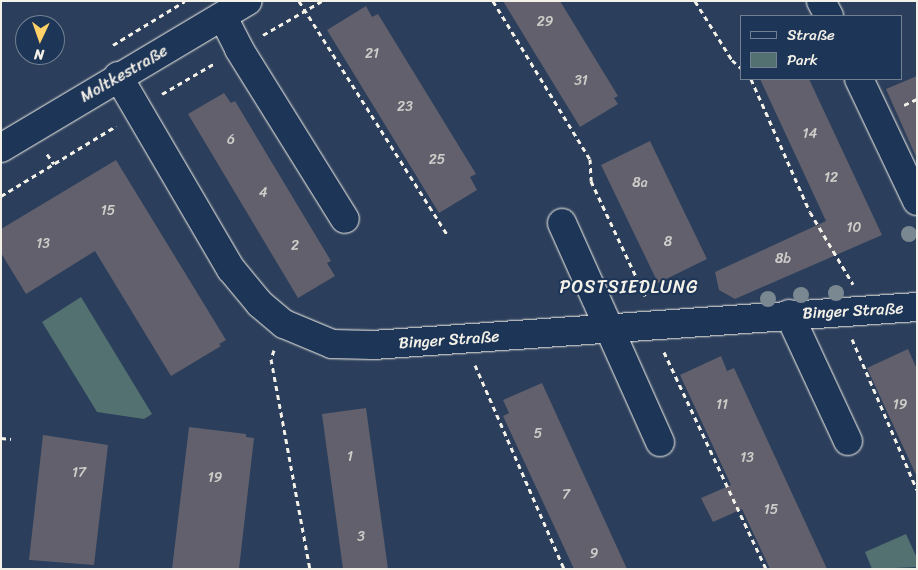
<!DOCTYPE html>
<meta charset="utf-8">
<style>
body{margin:0}
#map{position:relative;width:918px;height:570px;overflow:hidden;background:#2b3e5b;font-family:Sriracha,sans-serif}
div>[style]{position:absolute}
.green>*{inset:0;background:#527170}
.building>*{inset:0;background:#61606c}
.path>*{height:3px;margin-top:-1.5px;transform-origin:0;background:repeating-linear-gradient(90deg,#f4f1e8 0 5px,transparent 0 9px)}
.roads{filter:drop-shadow(0 0 1px #f4f1e8) drop-shadow(0 0 1px #f4f1e8)}
.minor>*{height:28px;margin:-14px;padding:0 14px;transform-origin:14px;border-radius:14px;background:#1d3557}
.trees>*{width:16px;height:16px;margin:-8px;border-radius:50%;background:#7a8891}
span{translate:-50% -50%;white-space:nowrap;text-align:center;line-height:1.15;-webkit-text-stroke:4px #1d3557;paint-order:stroke}
.number-label{font-size:14px;color:#cfcdc9}
.number-label span{-webkit-text-stroke-width:0}
.street-label{font-size:16px;color:#f4f1e8}
.neighbourhood-label{font-size:18px;color:#f4f1e8;letter-spacing:1px}
.frame{position:absolute;inset:0;border:2px solid #f4f1e8;pointer-events:none}
.legend{position:absolute;left:740px;top:15px;width:162px;height:65px;box-sizing:border-box;background:#1d3557;border:1px solid #738091;margin:0;padding:6px 9px;list-style:none;font-size:15px;color:#f4f1e8}
.legend li{display:flex;align-items:center;gap:10px;height:25px}
.legend b{width:25px;border:1px solid #738091}
.north{position:absolute;left:15px;top:15px;width:50px;height:50px;box-sizing:border-box;background:#1d3557;border:1px solid #738091;border-radius:50%;rotate:183deg;font-size:14px;font-weight:700;line-height:20px;text-align:center;color:#f4f1e8}
.north::after{content:'';display:block;margin:auto;width:18px;height:22px;background:#ffd166;clip-path:polygon(50% 0,100% 100%,50% 72%,0 100%)}
</style>
<div id="map">
<div class="green">
<div style="clip-path:polygon(81px 297px,152px 414px,144px 419px,97px 412px,42px 322px)"></div>
<div style="clip-path:polygon(906px 534px,917px 558px,917px 567px,872px 569px,865px 552px)"></div>
</div>
<div class="building">
<div style="clip-path:polygon(503px 1px,560px 1px,618px 96px,614px 98px,618px 104px,580px 127px)"></div>
<div style="clip-path:polygon(366px 6px,372px 17px,378px 14px,476px 174px,470px 177px,477px 190px,439px 213px,327px 30px)"></div>
<div style="clip-path:polygon(917px 76px,917px 159px,886px 89px)"></div>
<div style="clip-path:polygon(760px 79px,809px 79px,882px 235px,735px 299px,719px 290px,715px 272px,826px 221px)"></div>
<div style="clip-path:polygon(224px 93px,231px 103px,235px 101px,331px 261px,327px 263px,335px 276px,298px 298px,188px 114px)"></div>
<div style="clip-path:polygon(650px 141px,707px 259px,658px 283px,601px 165px)"></div>
<div style="clip-path:polygon(116px 160px,226px 340px,219px 344px,221px 346px,171px 376px,95px 251px,26px 294px,1px 253px,1px 229px)"></div>
<div style="clip-path:polygon(908px 349px,917px 369px,917px 477px,867px 368px)"></div>
<div style="clip-path:polygon(721px 356px,727px 371px,734px 368px,827px 569px,770px 569px,742px 509px,713px 522px,701px 498px,731px 485px,680px 375px)"></div>
<div style="clip-path:polygon(542px 383px,573px 451px,627px 569px,574px 569px,529px 472px,503px 416px,509px 413px,503px 400px)"></div>
<div style="clip-path:polygon(366px 408px,388px 569px,343px 569px,322px 414px)"></div>
<div style="clip-path:polygon(189px 427px,246px 434px,246px 437px,254px 438px,239px 569px,172px 569px)"></div>
<div style="clip-path:polygon(43px 435px,108px 445px,94px 565px,29px 560px)"></div>
</div>
<div class="path">
<div style="left:299px;top:1px;width:278px;rotate:57.6deg"></div>
<div style="left:493px;top:1px;width:185px;rotate:58.5deg"></div>
<div style="left:590px;top:159px;width:22px;rotate:87deg"></div>
<div style="left:591px;top:181px;width:127px;rotate:64.8deg"></div>
<div style="left:695px;top:1px;width:70px;rotate:57.9deg"></div>
<div style="left:732px;top:60px;width:13px;rotate:42deg"></div>
<div style="left:263px;top:35px;width:68px;rotate:-30deg"></div>
<div style="left:113px;top:45px;width:84px;rotate:-31.4deg"></div>
<div style="left:751px;top:79px;width:145px;rotate:66.1deg"></div>
<div style="left:810px;top:212px;width:84px;rotate:59.2deg"></div>
<div style="left:162px;top:94px;width:61px;rotate:-30.3deg"></div>
<div style="left:904px;top:105px;width:14px;rotate:-25deg"></div>
<div style="left:47px;top:154px;width:12px;rotate:55deg"></div>
<div style="left:1px;top:196px;width:135px;rotate:-31.3deg"></div>
<div style="left:852px;top:339px;width:164px;rotate:66.7deg"></div>
<div style="left:274px;top:350px;width:9px;rotate:108deg"></div>
<div style="left:271px;top:359px;width:214px;rotate:79.5deg"></div>
<div style="left:664px;top:352px;width:240px;rotate:64.8deg"></div>
<div style="left:475px;top:365px;width:223px;rotate:66.4deg"></div>
<div style="left:1px;top:438px;width:10px;rotate:6deg"></div>
</div>
<div class="roads">
<div class="minor">
<div style="left:821px;top:1px;width:17px;rotate:62deg"></div>
<div style="left:223px;top:17px;width:36px;rotate:63deg"></div>
<div style="left:239px;top:49px;width:200px;rotate:58.1deg"></div>
<div style="left:118px;top:76px;width:224px;rotate:59.7deg"></div>
<div style="left:231px;top:269px;width:45px;rotate:50.4deg"></div>
<div style="left:260px;top:304px;width:31px;rotate:40deg"></div>
<div style="left:284px;top:324px;width:52px;rotate:22.6deg"></div>
<div style="left:332px;top:344px;width:41px;rotate:1.4deg"></div>
<div style="left:373px;top:345px;width:545px;rotate:-4deg"></div>
<div style="left:859px;top:79px;width:135px;rotate:64.6deg"></div>
<div style="left:1px;top:148px;width:287px;rotate:-30.8deg"></div>
<div style="left:562px;top:223px;width:240px;rotate:65.9deg"></div>
<div style="left:789px;top:314px;width:140px;rotate:65.1deg"></div>
</div>
</div>
<div class="trees">
<div style="left:909px;top:234px"></div>
<div style="left:836px;top:293px"></div>
<div style="left:801px;top:295px"></div>
<div style="left:768px;top:299px"></div>
</div>
<div class="number-label">
<span style="left:545px;top:22px">29</span>
<span style="left:372px;top:54px">21</span>
<span style="left:581px;top:81px">31</span>
<span style="left:405px;top:107px">23</span>
<span style="left:810px;top:134px">14</span>
<span style="left:231px;top:140px">6</span>
<span style="left:437px;top:160px">25</span>
<span style="left:831px;top:178px">12</span>
<span style="left:640px;top:183px">8a</span>
<span style="left:263px;top:193px">4</span>
<span style="left:108px;top:211px">15</span>
<span style="left:854px;top:228px">10</span>
<span style="left:668px;top:242px">8</span>
<span style="left:43px;top:244px">13</span>
<span style="left:295px;top:246px">2</span>
<span style="left:783px;top:259px">8b</span>
<span style="left:722px;top:405px">11</span>
<span style="left:900px;top:405px">19</span>
<span style="left:538px;top:434px">5</span>
<span style="left:350px;top:457px">1</span>
<span style="left:747px;top:458px">13</span>
<span style="left:79px;top:473px">17</span>
<span style="left:215px;top:478px">19</span>
<span style="left:566px;top:495px">7</span>
<span style="left:771px;top:510px">15</span>
<span style="left:361px;top:537px">3</span>
<span style="left:594px;top:554px">9</span>
</div>
<div class="street-label">
<span style="left:124px;top:74px;rotate:-30deg">Moltkestraße</span>
<span style="left:853px;top:311px;rotate:-3deg">Binger Straße</span>
<span style="left:449px;top:340px;rotate:-4deg">Binger Straße</span>
</div>
<div class="neighbourhood-label">
<span style="left:629px;top:287px">POSTSIEDLUNG</span>
</div>
<div class="frame"></div>
<ul class="legend">
<li><b style="height:6px;background:#1d3557"></b>Straße</li>
<li><b style="height:14px;background:#527170"></b>Park</li>
</ul>
<div class="north">N</div>
</div>
